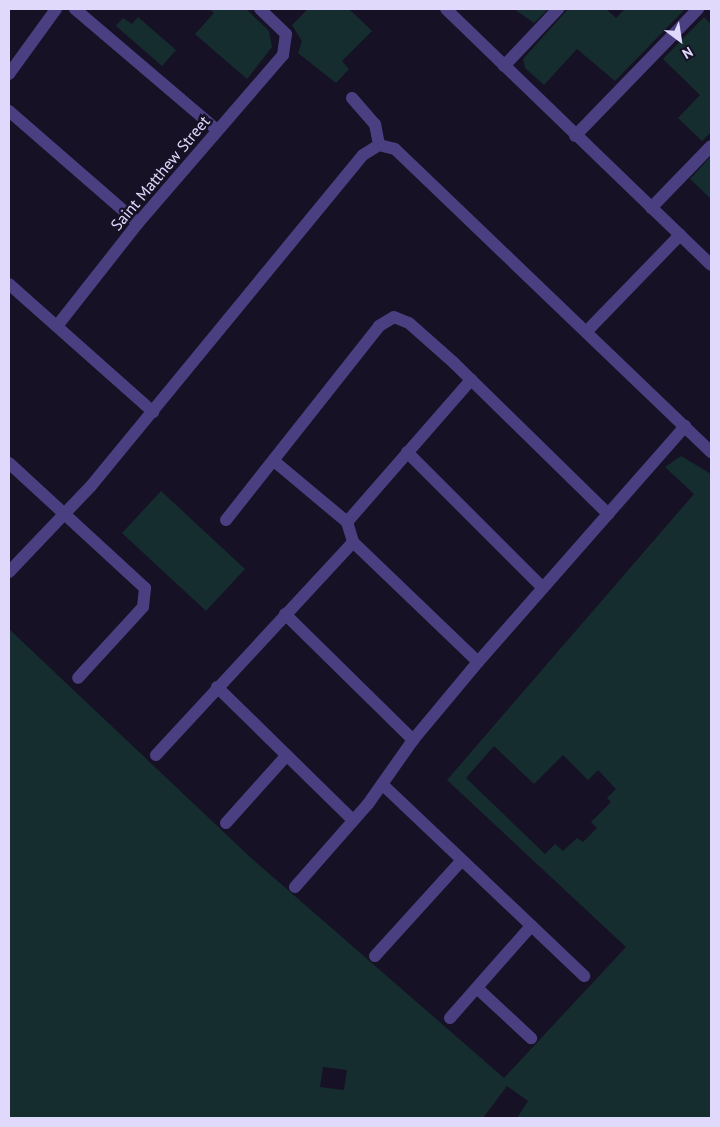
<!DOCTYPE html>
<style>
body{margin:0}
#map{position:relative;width:720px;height:1127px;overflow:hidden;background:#171126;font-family:"PT Sans",sans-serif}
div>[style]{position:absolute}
.green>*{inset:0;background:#152d2f}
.street>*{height:12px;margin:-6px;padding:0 6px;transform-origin:6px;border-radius:6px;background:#4a4081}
span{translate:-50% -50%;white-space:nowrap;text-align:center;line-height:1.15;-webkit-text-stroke:5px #171126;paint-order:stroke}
.street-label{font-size:16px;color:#e1d9fc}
.frame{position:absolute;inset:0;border:10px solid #e1d9fc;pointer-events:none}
.north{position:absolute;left:655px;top:15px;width:50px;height:50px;-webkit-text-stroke:4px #171126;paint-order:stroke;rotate:149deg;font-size:14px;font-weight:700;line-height:20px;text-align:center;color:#e1d9fc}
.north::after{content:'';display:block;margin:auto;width:18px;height:22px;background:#e1d9fc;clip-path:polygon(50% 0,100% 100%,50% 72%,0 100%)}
</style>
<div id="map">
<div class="green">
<div style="clip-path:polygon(209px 9px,246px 9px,269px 31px,272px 47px,247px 79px,195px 34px,214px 13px)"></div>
<div style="clip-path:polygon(308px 9px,349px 9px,372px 31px,342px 61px,349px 69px,336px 83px,298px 53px,302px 41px,292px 25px)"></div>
<div style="clip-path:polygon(514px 9px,548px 9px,534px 23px)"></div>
<div style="clip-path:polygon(568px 9px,606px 9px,616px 18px,625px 9px,685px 9px,615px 81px,577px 49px,544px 85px,525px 68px,523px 59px)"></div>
<div style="clip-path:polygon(138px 17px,176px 50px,162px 66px,116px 26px,123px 18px,132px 24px)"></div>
<div style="clip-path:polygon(704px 17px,711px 24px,711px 132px,702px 141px,678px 118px,700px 95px,663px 59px)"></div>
<div style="clip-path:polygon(711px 156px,711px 197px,710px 198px,690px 179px)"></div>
<div style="clip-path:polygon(evenodd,681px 456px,711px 474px,711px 1118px,517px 1118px,528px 1101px,507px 1086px,483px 1118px,9px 1118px,9px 629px,250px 857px,504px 1078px,626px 947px,447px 780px,694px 494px,665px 467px,681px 456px,494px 746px,534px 784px,563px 755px,588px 780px,598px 770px,616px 789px,607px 798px,611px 802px,591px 822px,597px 828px,583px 842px,577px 838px,563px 851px,555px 844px,545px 854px,466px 778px,494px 746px,681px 456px,323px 1067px,347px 1070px,344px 1090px,320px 1087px,323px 1067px)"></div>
<div style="clip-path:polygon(161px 491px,245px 569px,206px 611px,122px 533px)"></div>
</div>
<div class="street">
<div style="left:75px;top:9px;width:187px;rotate:40.4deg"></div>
<div style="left:446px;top:9px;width:368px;rotate:44deg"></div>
<div style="left:504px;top:66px;width:79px;rotate:-46.5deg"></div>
<div style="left:9px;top:74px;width:80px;rotate:-54.1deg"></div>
<div style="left:352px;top:98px;width:35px;rotate:49deg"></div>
<div style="left:375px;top:124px;width:21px;rotate:79deg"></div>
<div style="left:379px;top:145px;width:16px;rotate:14deg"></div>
<div style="left:395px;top:149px;width:438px;rotate:43.8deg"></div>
<div style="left:9px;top:111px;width:171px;rotate:41deg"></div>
<div style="left:575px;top:136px;width:177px;rotate:-45.9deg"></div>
<div style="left:651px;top:208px;width:86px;rotate:-45.9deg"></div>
<div style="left:9px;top:284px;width:193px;rotate:41.6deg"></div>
<div style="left:57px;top:326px;width:131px;rotate:-51.8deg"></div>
<div style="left:138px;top:223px;width:222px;rotate:-49.2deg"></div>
<div style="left:283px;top:55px;width:21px;rotate:-82deg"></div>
<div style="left:286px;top:34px;width:36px;rotate:-136deg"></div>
<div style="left:587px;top:331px;width:134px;rotate:-45.9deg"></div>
<div style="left:407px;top:452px;width:192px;rotate:45deg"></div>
<div style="left:274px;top:461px;width:95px;rotate:39.9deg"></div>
<div style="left:347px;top:522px;width:21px;rotate:73deg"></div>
<div style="left:353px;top:542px;width:173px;rotate:43.8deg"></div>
<div style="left:9px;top:463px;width:185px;rotate:42.6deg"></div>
<div style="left:145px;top:588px;width:19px;rotate:96deg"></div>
<div style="left:143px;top:607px;width:96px;rotate:132.5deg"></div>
<div style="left:226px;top:520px;width:247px;rotate:-51.7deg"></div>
<div style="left:379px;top:326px;width:17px;rotate:-31deg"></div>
<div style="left:394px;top:317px;width:16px;rotate:22deg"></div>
<div style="left:409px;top:323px;width:60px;rotate:41.6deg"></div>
<div style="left:454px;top:363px;width:216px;rotate:44.4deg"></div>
<div style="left:347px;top:522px;width:189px;rotate:-48.9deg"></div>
<div style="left:9px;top:572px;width:119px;rotate:-46.4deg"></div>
<div style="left:91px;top:486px;width:428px;rotate:-50.6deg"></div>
<div style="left:363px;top:155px;width:19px;rotate:-32deg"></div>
<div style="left:285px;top:614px;width:180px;rotate:44.5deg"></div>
<div style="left:217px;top:687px;width:190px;rotate:44.4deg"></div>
<div style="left:156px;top:755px;width:290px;rotate:-47.2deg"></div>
<div style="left:382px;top:784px;width:279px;rotate:43.5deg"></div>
<div style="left:226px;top:823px;width:91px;rotate:-48.1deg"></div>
<div style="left:295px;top:887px;width:111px;rotate:-48.7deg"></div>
<div style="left:368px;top:804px;width:78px;rotate:-54.9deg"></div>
<div style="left:413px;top:740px;width:102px;rotate:-50.2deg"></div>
<div style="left:478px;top:662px;width:314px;rotate:-48.7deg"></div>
<div style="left:375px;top:956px;width:128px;rotate:-47.8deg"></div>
<div style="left:477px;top:988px;width:74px;rotate:42.8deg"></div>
<div style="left:450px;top:1018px;width:123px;rotate:-48.6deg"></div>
</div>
<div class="street-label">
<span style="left:160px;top:173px;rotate:-50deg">Saint Matthew Street</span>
</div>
<div class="frame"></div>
<div class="north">N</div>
</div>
